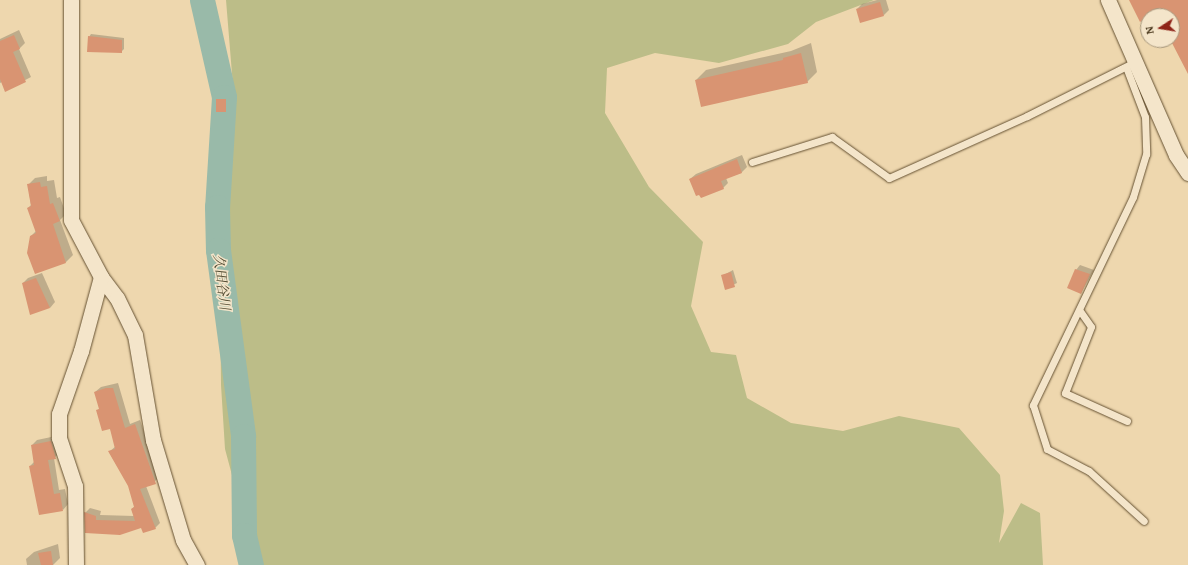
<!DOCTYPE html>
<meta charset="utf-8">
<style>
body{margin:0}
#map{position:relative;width:1188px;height:565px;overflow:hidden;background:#eed7ae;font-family:"Gentium Book Plus","Noto Serif JP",serif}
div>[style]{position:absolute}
.green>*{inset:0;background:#bcbd88}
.shadow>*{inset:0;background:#0003}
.river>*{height:25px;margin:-12.5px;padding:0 12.5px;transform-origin:12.5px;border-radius:12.5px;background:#99baa9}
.building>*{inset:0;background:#d99472}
.roads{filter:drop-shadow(0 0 1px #655132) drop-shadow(0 0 1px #655132)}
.service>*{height:7px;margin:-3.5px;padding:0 3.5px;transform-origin:3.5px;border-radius:3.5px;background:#f4e5ca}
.minor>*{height:15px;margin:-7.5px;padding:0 7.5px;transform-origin:7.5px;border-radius:7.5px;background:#f4e5ca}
span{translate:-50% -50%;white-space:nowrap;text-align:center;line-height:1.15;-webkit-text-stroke:3px #f4e5ca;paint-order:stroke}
.water-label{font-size:14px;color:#504a31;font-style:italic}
.north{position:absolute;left:1140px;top:8px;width:40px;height:40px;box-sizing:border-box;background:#f4e5ca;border:1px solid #a8987d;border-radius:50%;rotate:258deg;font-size:11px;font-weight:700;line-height:16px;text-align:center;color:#372409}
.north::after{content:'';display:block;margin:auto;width:14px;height:18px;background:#8f2418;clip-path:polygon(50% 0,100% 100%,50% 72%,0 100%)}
</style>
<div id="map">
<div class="green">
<div style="clip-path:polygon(226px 0,874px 0,816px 22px,788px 44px,719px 63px,655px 53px,607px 68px,605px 113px,649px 187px,703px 242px,691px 306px,711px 352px,736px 355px,747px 398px,791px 423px,843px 431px,899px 416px,959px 428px,1000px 475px,1004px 511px,999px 543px,1021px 503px,1040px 513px,1043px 565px,256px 565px,225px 449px,221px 385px,220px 280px,233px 86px)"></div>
</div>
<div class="shadow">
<div style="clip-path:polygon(877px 0,886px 0,889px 10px,884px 15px,857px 9px,862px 4px)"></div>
<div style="clip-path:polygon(1130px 0,1188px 0,1188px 64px,1185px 66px,1172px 40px,1172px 16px,1148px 16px,1148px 35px)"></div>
<div style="clip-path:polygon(19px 30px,25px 43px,19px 49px,31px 77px,6px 90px,2px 82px,0 83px,0 39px)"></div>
<div style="clip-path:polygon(91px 34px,124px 38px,124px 49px,121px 52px,89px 37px)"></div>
<div style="clip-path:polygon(811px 43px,817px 72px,807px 82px,696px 80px,706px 70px,791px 51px)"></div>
<div style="clip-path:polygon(219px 97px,228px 97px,226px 111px,217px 100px)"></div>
<div style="clip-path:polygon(742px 155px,747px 167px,741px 173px,726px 178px,728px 183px,723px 188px,690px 179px,696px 174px)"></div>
<div style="clip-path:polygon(47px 176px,47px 181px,54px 180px,57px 198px,60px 197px,66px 214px,60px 220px,73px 255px,66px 262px,35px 273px,31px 236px,36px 231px,28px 208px,31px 205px,28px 185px,35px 178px)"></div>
<div style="clip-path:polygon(1080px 265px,1094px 270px,1081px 293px,1076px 270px)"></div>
<div style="clip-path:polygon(733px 270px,737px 283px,726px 288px,722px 276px)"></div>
<div style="clip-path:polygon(42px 273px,55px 302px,50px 308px,23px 283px,28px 278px)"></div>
<div style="clip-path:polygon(118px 383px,130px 424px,140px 420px,160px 478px,146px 486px,160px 523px,155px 528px,142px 527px,86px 532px,85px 513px,90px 508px,101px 511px,100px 515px,134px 516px,132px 509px,135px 506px,129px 486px,109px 452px,116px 446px,110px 428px,97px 411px,100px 408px,95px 392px,101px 387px)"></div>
<div style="clip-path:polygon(56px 436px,61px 452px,54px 458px,59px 490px,65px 489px,68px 504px,63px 510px,30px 466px,35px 461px,32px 445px,37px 440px)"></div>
<div style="clip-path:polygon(58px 544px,60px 558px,53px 565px,27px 565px,26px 559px,34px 552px)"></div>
</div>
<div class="river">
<div style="left:202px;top:0;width:99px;rotate:77.2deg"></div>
<div style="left:224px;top:97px;width:110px;rotate:93.6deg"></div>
<div style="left:217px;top:207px;width:43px;rotate:88.7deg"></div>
<div style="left:218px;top:250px;width:188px;rotate:82.3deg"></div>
<div style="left:243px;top:436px;width:99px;rotate:89.4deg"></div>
<div style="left:244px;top:535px;width:31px;rotate:77deg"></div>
</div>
<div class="building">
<div style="clip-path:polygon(1129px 0,1188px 0,1188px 74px,1172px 43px,1172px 16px,1148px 16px,1140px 22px)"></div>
<div style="clip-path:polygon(880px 2px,884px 16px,860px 23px,856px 9px)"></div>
<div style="clip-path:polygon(14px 35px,20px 49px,13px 52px,26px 82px,5px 92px,0 79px,0 41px)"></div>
<div style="clip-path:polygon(88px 36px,122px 40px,122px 53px,87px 52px)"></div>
<div style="clip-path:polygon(801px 53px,808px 83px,701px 107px,695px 80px,783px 60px,783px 58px)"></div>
<div style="clip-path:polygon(216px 99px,226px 99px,226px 112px,216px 112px)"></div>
<div style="clip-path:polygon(737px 159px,742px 173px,721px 181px,724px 189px,701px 198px,699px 195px,696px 196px,689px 179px)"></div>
<div style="clip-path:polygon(40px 182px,41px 187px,47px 186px,50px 204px,53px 203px,60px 221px,53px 224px,66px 263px,35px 274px,27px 253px,30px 236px,36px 233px,27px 208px,31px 206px,27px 184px)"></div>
<div style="clip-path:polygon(1075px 269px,1090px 274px,1081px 294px,1067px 288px)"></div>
<div style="clip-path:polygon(731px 272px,735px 287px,725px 290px,721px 275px)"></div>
<div style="clip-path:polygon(36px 278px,50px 308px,30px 315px,22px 283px)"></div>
<div style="clip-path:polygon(106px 388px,113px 388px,125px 428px,135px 424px,156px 484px,140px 489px,156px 529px,143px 533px,141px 528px,120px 535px,85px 533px,84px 512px,96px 516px,96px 520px,135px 521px,131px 509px,134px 507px,128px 486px,108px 451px,115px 449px,110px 429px,102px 431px,96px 410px,99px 409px,94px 392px)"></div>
<div style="clip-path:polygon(51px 441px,56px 459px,48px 460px,54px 494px,60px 493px,63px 511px,39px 515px,29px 466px,34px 465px,31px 445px)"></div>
<div style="clip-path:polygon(51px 551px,53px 565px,41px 565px,38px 553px)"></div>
</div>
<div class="roads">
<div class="service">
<div style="left:1126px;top:67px;width:53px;rotate:69.2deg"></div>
<div style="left:1145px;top:117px;width:37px;rotate:88deg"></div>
<div style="left:1146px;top:154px;width:45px;rotate:106.8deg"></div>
<div style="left:1133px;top:197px;width:231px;rotate:115.7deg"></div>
<div style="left:1033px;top:405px;width:46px;rotate:72.3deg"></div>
<div style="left:1047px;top:449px;width:47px;rotate:27.6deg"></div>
<div style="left:1089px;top:471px;width:74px;rotate:42.3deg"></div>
<div style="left:752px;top:162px;width:84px;rotate:-17.4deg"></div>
<div style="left:832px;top:137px;width:70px;rotate:35.7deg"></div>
<div style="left:889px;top:178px;width:151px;rotate:-24.2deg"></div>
<div style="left:1027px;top:116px;width:114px;rotate:-26.6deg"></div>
<div style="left:1080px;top:311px;width:19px;rotate:55deg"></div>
<div style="left:1091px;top:327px;width:71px;rotate:111.5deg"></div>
<div style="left:1065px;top:393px;width:68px;rotate:24.3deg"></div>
</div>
<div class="minor">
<div style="left:71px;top:0;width:220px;rotate:90deg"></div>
<div style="left:71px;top:220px;width:64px;rotate:62.2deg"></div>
<div style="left:101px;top:277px;width:26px;rotate:53deg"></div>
<div style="left:117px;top:298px;width:41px;rotate:64.1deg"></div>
<div style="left:135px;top:335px;width:107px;rotate:80.3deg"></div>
<div style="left:153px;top:440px;width:104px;rotate:73.3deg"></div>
<div style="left:183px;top:540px;width:29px;rotate:61deg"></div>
<div style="left:1108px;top:0;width:169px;rotate:66.3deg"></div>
<div style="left:1176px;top:155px;width:22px;rotate:56deg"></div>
<div style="left:76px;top:565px;width:79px;rotate:-90.7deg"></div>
<div style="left:75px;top:486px;width:51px;rotate:-108.4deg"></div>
<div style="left:59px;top:438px;width:24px;rotate:-90deg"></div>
<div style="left:59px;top:414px;width:67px;rotate:-70.8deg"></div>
<div style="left:81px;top:351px;width:77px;rotate:-74.9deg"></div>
</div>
</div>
<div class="water-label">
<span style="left:222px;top:282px;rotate:83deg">久田谷川</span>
</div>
<div class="north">N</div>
</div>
